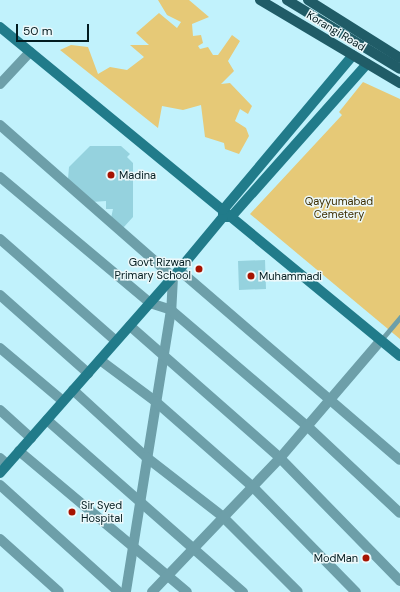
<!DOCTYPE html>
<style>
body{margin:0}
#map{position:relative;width:400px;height:592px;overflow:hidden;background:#c1f2fc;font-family:"DM Sans",sans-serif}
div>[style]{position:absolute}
.green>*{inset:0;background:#e6c977}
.building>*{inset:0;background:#95d2de}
.lane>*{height:5px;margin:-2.5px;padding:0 2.5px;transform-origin:2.5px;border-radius:2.5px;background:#6d9fa9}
.street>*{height:10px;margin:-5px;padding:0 5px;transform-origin:5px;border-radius:5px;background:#6d9fa9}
.secondary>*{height:10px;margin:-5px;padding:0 5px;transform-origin:5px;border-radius:5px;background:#217b8a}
.primary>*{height:10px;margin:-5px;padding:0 5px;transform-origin:5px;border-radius:5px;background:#205c67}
.dots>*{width:11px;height:11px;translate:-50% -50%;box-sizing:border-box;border:2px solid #ecf8fa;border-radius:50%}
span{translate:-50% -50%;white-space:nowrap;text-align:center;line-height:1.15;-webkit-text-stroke:3px #ecf8fa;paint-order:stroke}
.street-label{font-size:11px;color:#031c20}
.poi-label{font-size:11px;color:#031c20}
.left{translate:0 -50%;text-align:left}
.right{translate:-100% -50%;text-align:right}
.park-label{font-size:11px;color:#3d2f03}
.scale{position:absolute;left:16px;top:24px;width:73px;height:18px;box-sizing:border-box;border:2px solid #031c20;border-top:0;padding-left:5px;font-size:12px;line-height:14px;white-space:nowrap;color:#031c20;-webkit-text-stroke:3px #ecf8fa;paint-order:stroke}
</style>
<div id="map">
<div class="green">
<div style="clip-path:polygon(158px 0,189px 0,209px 17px,192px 24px,193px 36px,201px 35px,203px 43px,198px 46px,200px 49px,208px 47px,213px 55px,218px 55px,232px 35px,240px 41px,228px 61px,234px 71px,221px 84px,230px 83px,252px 106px,248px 114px,240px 109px,235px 121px,246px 128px,249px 136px,239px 154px,225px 149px,224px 143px,205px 137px,201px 105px,183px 110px,162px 106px,158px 128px,60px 50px,71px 45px,88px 47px,98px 74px,110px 67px,127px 70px,144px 57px,130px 45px,149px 45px,136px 33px,159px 13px,177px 28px,181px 22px,167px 15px)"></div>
<div style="clip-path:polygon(363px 82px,400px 99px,400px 339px,250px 214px,342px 115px,339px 112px)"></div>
</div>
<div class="building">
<div style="clip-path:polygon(90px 146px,121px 146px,130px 154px,127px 157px,133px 163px,133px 217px,123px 228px,111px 218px,113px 209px,106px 209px,106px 201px,92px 202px,68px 179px,69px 167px)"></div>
<div style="clip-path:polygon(265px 260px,266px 289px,239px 290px,238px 261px)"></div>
</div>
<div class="lane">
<div style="left:381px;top:340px;width:30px;rotate:-50deg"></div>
</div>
<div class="street">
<div style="left:0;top:84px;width:44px;rotate:-46.8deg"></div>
<div style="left:0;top:125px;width:230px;rotate:41.3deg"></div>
<div style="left:173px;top:277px;width:33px;rotate:93deg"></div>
<div style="left:171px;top:310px;width:286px;rotate:99.1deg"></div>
<div style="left:0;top:177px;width:196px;rotate:40deg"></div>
<div style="left:150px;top:303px;width:22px;rotate:18deg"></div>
<div style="left:171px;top:310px;width:179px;rotate:40.5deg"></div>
<div style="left:307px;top:426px;width:127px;rotate:43.1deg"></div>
<div style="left:0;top:239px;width:154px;rotate:41.3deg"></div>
<div style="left:179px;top:270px;width:291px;rotate:40.7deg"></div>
<div style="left:0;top:295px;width:118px;rotate:41.6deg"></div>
<div style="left:130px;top:326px;width:200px;rotate:41.3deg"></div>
<div style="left:280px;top:458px;width:172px;rotate:45.7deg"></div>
<div style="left:0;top:348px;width:82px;rotate:40.1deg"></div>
<div style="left:100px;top:360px;width:69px;rotate:36.7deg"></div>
<div style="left:155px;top:401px;width:130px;rotate:41.3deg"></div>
<div style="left:253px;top:487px;width:147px;rotate:45.6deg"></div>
<div style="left:73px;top:390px;width:99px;rotate:42.5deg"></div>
<div style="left:146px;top:457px;width:96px;rotate:37.8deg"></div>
<div style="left:222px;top:516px;width:107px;rotate:45deg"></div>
<div style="left:0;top:410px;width:42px;rotate:42.1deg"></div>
<div style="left:47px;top:420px;width:261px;rotate:41.3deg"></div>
<div style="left:19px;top:451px;width:219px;rotate:40deg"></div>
<div style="left:0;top:458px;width:9px;rotate:41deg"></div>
<div style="left:0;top:485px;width:160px;rotate:42deg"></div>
<div style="left:0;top:539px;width:79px;rotate:41.9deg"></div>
<div style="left:152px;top:592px;width:185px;rotate:-46.3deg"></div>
<div style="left:280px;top:458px;width:155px;rotate:-49.4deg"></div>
</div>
<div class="secondary">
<div style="left:0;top:27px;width:518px;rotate:39.44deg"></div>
<div style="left:225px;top:217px;width:6px"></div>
<div style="left:231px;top:217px;width:205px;rotate:-48.4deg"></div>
<div style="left:0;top:473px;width:271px;rotate:-48.6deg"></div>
<div style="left:179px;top:270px;width:69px;rotate:-50.3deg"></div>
<div style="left:223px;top:217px;width:7px;rotate:-90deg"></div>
<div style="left:223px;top:210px;width:202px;rotate:-50deg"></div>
</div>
<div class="primary">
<div style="left:260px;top:0;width:163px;rotate:30.7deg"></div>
<div style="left:287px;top:0;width:132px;rotate:31.4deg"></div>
<div style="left:308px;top:0;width:109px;rotate:32.2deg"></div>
</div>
<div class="dots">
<div style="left:111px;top:175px;background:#a61301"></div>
<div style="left:199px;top:269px;background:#a61301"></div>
<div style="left:251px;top:276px;background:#a61301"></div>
<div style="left:72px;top:512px;background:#a61301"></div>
<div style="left:366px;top:558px;background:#a61301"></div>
</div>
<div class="street-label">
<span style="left:336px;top:31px;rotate:31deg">Korangi Road</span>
</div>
<div class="poi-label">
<span class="left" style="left:119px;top:175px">Madina</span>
<span class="right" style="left:191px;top:269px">Govt Rizwan<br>Primary School</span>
<span class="left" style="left:259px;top:276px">Muhammadi</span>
<span class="left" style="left:81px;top:512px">Sir Syed<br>Hospital</span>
<span class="right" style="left:358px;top:558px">ModMan</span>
</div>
<div class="park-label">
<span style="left:339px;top:208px">Qayyumabad<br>Cemetery</span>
</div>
<div class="scale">50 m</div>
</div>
